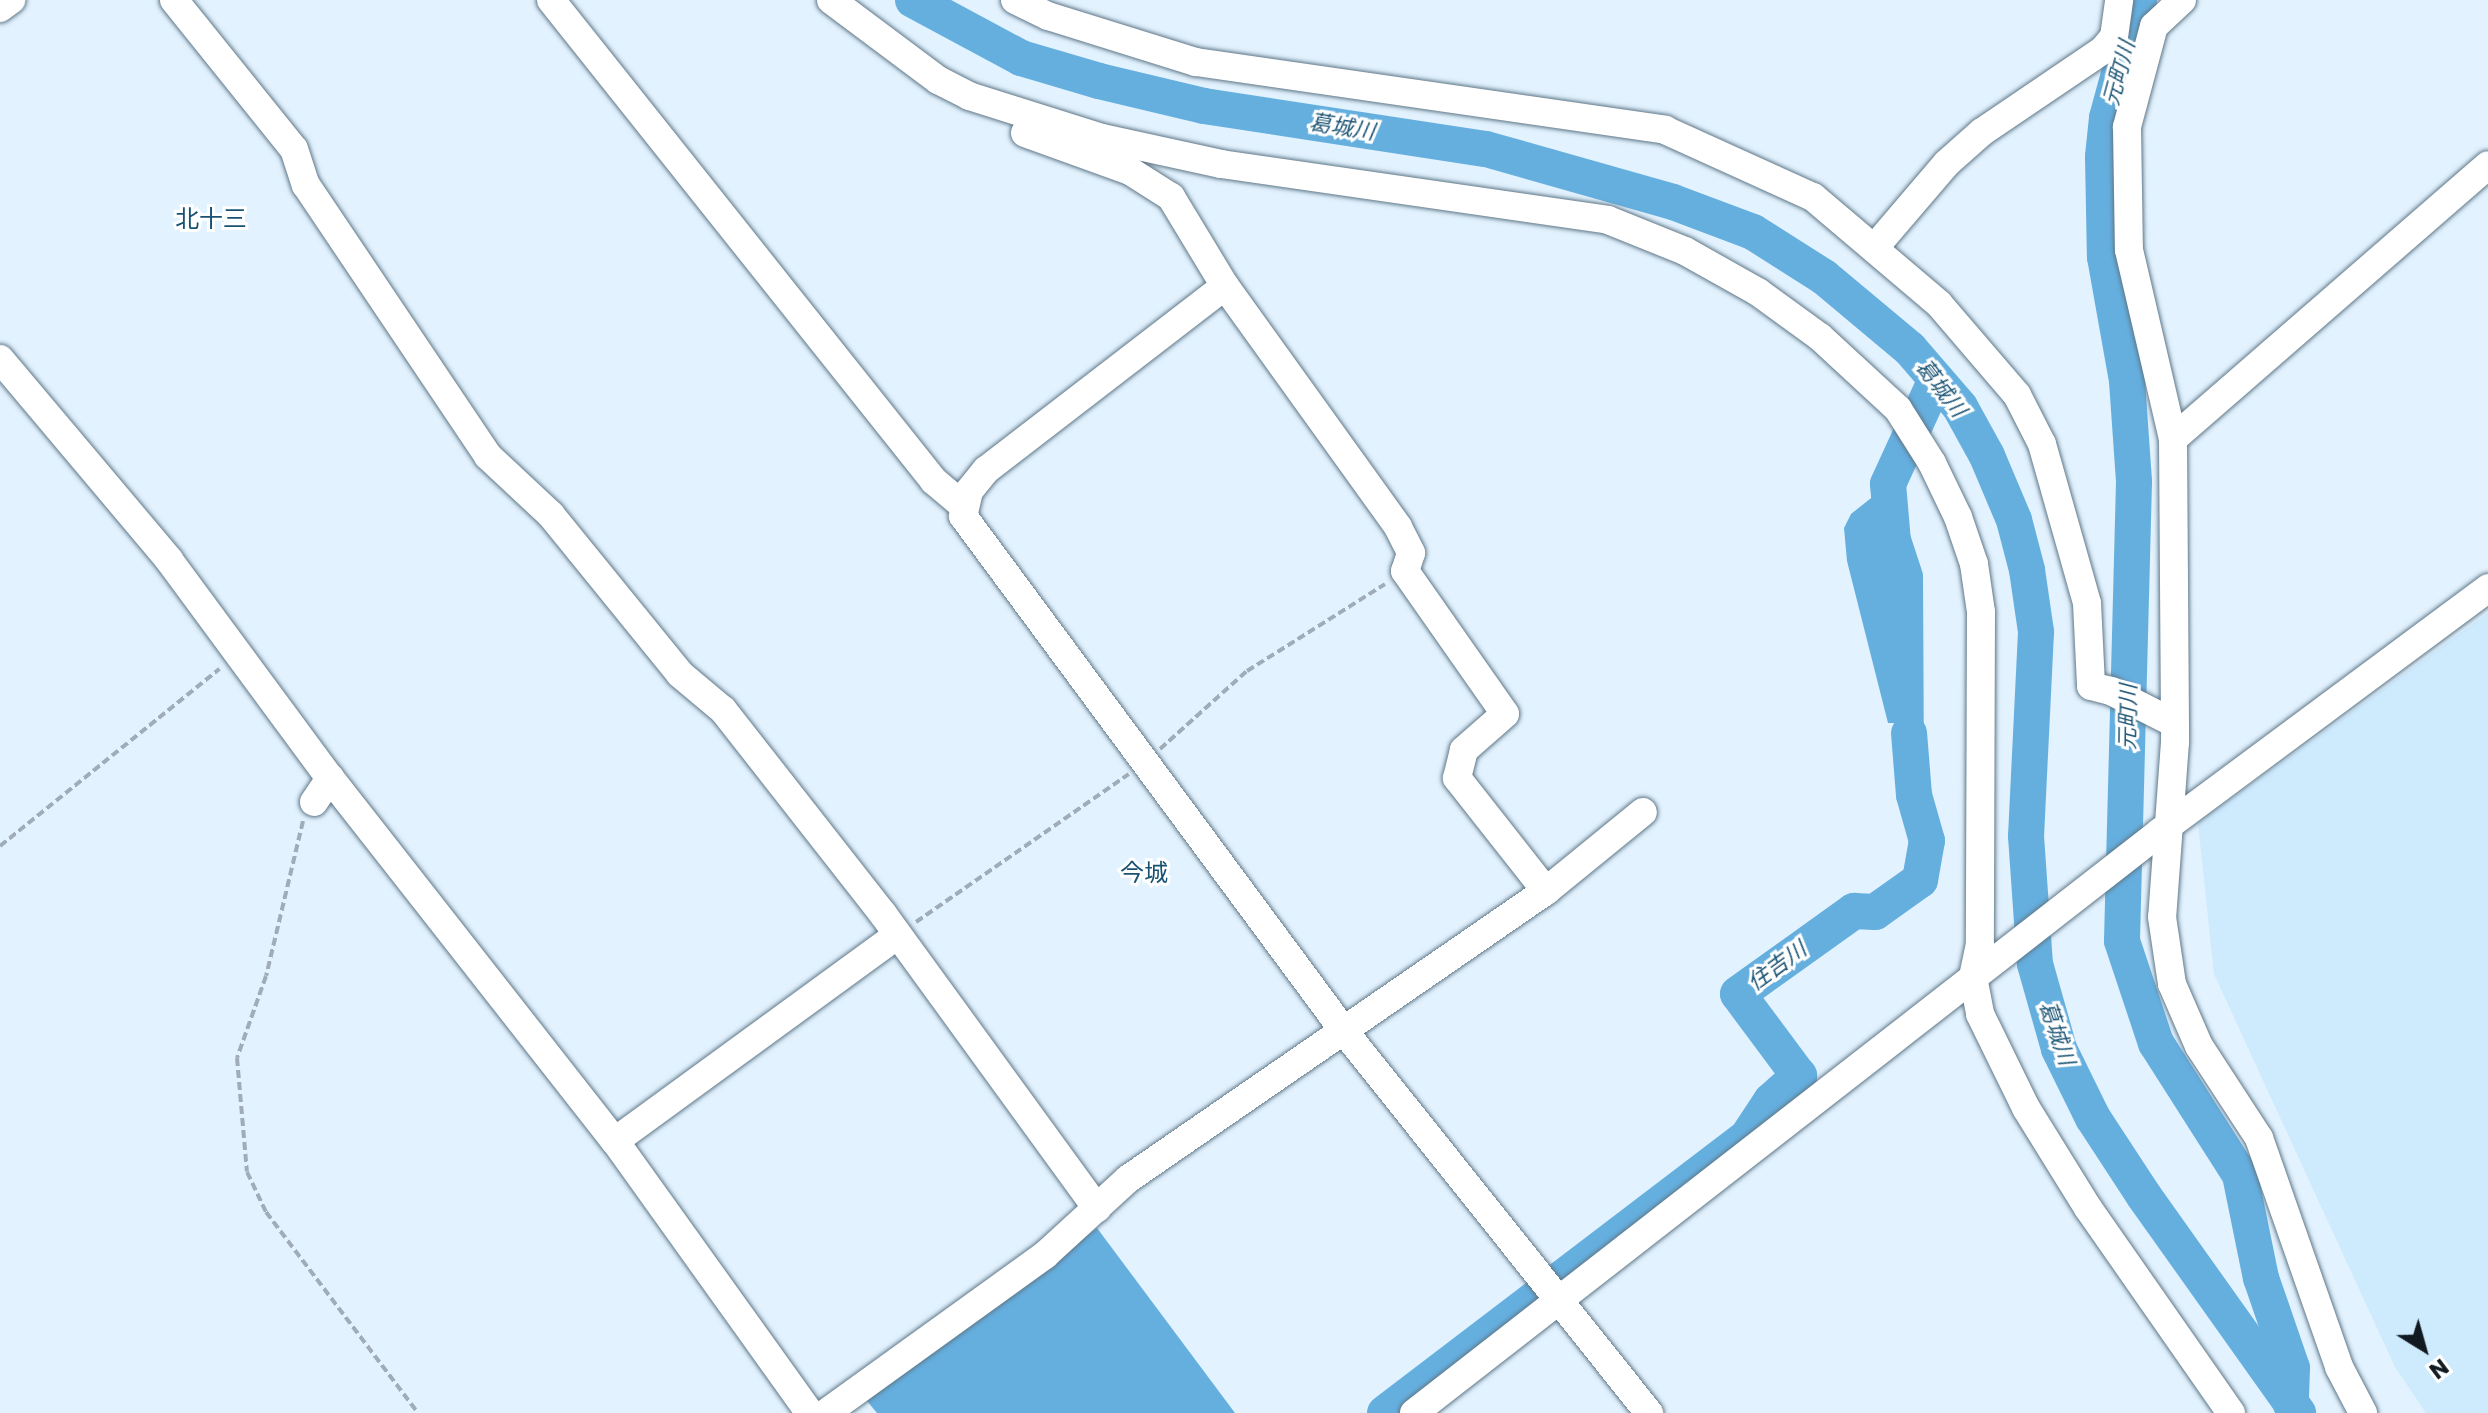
<!DOCTYPE html>
<meta charset="utf-8">
<style>
body{margin:0}
#map{position:relative;width:2488px;height:1413px;overflow:hidden;background:#e2f2fe;font-family:Poppins,"Noto Sans JP",sans-serif}
div>[style]{position:absolute}
.built>*{inset:0;background:#ceeafd}
.water>*{inset:0;background:#65afdf}
.river>*{height:36px;margin:-18px;padding:0 18px;transform-origin:18px;border-radius:18px;background:#65afdf}
.path>*{height:4px;margin-top:-2px;transform-origin:0;background:repeating-linear-gradient(90deg,#a0adb8 0 8px,transparent 0 12px)}
.roads{filter:drop-shadow(0 0 2px #5f7788) drop-shadow(0 0 2px #5f7788)}
.minor>*{height:28px;margin:-14px;padding:0 14px;transform-origin:14px;border-radius:14px;background:#fff}
span{translate:-50% -50%;white-space:nowrap;text-align:center;line-height:1.15;-webkit-text-stroke:6px #fff;paint-order:stroke}
.water-label{font-size:22px;color:#205878;font-style:italic}
.quarter-label{font-size:24px;color:#185273}
.north{position:absolute;left:2384px;top:1309px;width:80px;height:80px;-webkit-text-stroke:6px #fff;paint-order:stroke;rotate:143deg;font-size:22px;font-weight:700;line-height:32px;text-align:center;color:#111a21}
.north::after{content:'';display:block;margin:auto;width:28px;height:36px;background:#111a21;clip-path:polygon(50% 0,100% 100%,50% 72%,0 100%)}
</style>
<div id="map">
<div class="built">
<div style="clip-path:polygon(2488px 613px,2488px 1413px,2426px 1413px,2395px 1367px,2214px 974px,2198px 823px)"></div>
</div>
<div class="water">
<div style="clip-path:polygon(1885px 487px,1908px 528px,1923px 574px,1924px 780px,1912px 780px,1896px 723px,1888px 723px,1847px 561px,1844px 528px,1851px 514px)"></div>
<div style="clip-path:polygon(1097px 1228px,1235px 1413px,877px 1413px,867px 1401px)"></div>
</div>
<div class="river">
<div style="left:913px;top:0;width:123px;rotate:28.2deg"></div>
<div style="left:1021px;top:58px;width:81px;rotate:16.4deg"></div>
<div style="left:1099px;top:81px;width:108px;rotate:13.4deg"></div>
<div style="left:1204px;top:106px;width:285px;rotate:8.7deg"></div>
<div style="left:1486px;top:149px;width:194px;rotate:15.8deg"></div>
<div style="left:1673px;top:202px;width:85px;rotate:20.6deg"></div>
<div style="left:1753px;top:232px;width:84px;rotate:32.4deg"></div>
<div style="left:1824px;top:277px;width:112px;rotate:39.9deg"></div>
<div style="left:1910px;top:349px;width:77px;rotate:49.2deg"></div>
<div style="left:1960px;top:407px;width:56px;rotate:61.1deg"></div>
<div style="left:1987px;top:456px;width:69px;rotate:67.1deg"></div>
<div style="left:2014px;top:520px;width:52px;rotate:75.4deg"></div>
<div style="left:2027px;top:570px;width:63px;rotate:81.7deg"></div>
<div style="left:2036px;top:632px;width:204px;rotate:92.8deg"></div>
<div style="left:2026px;top:836px;width:128px;rotate:86deg"></div>
<div style="left:2035px;top:964px;width:88px;rotate:74.2deg"></div>
<div style="left:2059px;top:1049px;width:77px;rotate:63.8deg"></div>
<div style="left:2093px;top:1118px;width:93px;rotate:56.8deg"></div>
<div style="left:2144px;top:1196px;width:266px;rotate:54.6deg"></div>
<div style="left:2139px;top:0;width:122px;rotate:105.2deg"></div>
<div style="left:2107px;top:118px;width:39px;rotate:96deg"></div>
<div style="left:2103px;top:157px;width:100px;rotate:88.9deg"></div>
<div style="left:2105px;top:257px;width:126px;rotate:79.9deg"></div>
<div style="left:2127px;top:381px;width:101px;rotate:86deg"></div>
<div style="left:2134px;top:482px;width:459px;rotate:91.5deg"></div>
<div style="left:2122px;top:941px;width:108px;rotate:71.6deg"></div>
<div style="left:2156px;top:1043px;width:156px;rotate:57.5deg"></div>
<div style="left:2240px;top:1175px;width:105px;rotate:78.5deg"></div>
<div style="left:2261px;top:1278px;width:95px;rotate:71deg"></div>
<div style="left:2292px;top:1368px;width:36px;rotate:92deg"></div>
<div style="left:1893px;top:542px;width:58px;rotate:-94.9deg"></div>
<div style="left:1888px;top:484px;width:115px;rotate:-65.4deg"></div>
<div style="left:1385px;top:1413px;width:457px;rotate:-37.3deg"></div>
<div style="left:1748px;top:1136px;width:42px;rotate:-56.7deg"></div>
<div style="left:1771px;top:1101px;width:38px;rotate:-42deg"></div>
<div style="left:1799px;top:1076px;width:102px;rotate:-126.6deg"></div>
<div style="left:1738px;top:994px;width:143px;rotate:-35.6deg"></div>
<div style="left:1854px;top:911px;width:21px;rotate:3deg"></div>
<div style="left:1875px;top:912px;width:55px;rotate:-35.4deg"></div>
<div style="left:1920px;top:880px;width:40px;rotate:-80deg"></div>
<div style="left:1927px;top:841px;width:48px;rotate:-105.8deg"></div>
<div style="left:1914px;top:795px;width:62px;rotate:-94.6deg"></div>
</div>
<div class="path">
<div style="left:1160px;top:749px;width:117px;rotate:-41.9deg"></div>
<div style="left:1247px;top:671px;width:163px;rotate:-32.2deg"></div>
<div style="left:303px;top:821px;width:159px;rotate:103.4deg"></div>
<div style="left:266px;top:976px;width:87px;rotate:109.5deg"></div>
<div style="left:237px;top:1058px;width:114px;rotate:85deg"></div>
<div style="left:247px;top:1172px;width:44px;rotate:64.6deg"></div>
<div style="left:266px;top:1212px;width:252px;rotate:52.9deg"></div>
<div style="left:0;top:846px;width:282px;rotate:-38.9deg"></div>
<div style="left:916px;top:922px;width:259px;rotate:-34.8deg"></div>
</div>
<div class="roads">
<div class="minor">
<div style="left:174px;top:0;width:191px;rotate:51.2deg"></div>
<div style="left:294px;top:149px;width:38px;rotate:72deg"></div>
<div style="left:306px;top:185px;width:326px;rotate:56.1deg"></div>
<div style="left:488px;top:456px;width:86px;rotate:43.1deg"></div>
<div style="left:551px;top:515px;width:205px;rotate:50.9deg"></div>
<div style="left:680px;top:674px;width:56px;rotate:39.9deg"></div>
<div style="left:723px;top:710px;width:259px;rotate:51.9deg"></div>
<div style="left:883px;top:914px;width:364px;rotate:54deg"></div>
<div style="left:551px;top:0;width:615px;rotate:51.47deg"></div>
<div style="left:934px;top:481px;width:38px;rotate:40deg"></div>
<div style="left:831px;top:0;width:134px;rotate:36.8deg"></div>
<div style="left:938px;top:80px;width:35px;rotate:27deg"></div>
<div style="left:969px;top:96px;width:139px;rotate:17.5deg"></div>
<div style="left:1102px;top:138px;width:122px;rotate:12.3deg"></div>
<div style="left:1221px;top:164px;width:391px;rotate:8.2deg"></div>
<div style="left:1608px;top:220px;width:83px;rotate:21.9deg"></div>
<div style="left:1685px;top:251px;width:84px;rotate:29.3deg"></div>
<div style="left:1758px;top:292px;width:77px;rotate:36deg"></div>
<div style="left:1820px;top:337px;width:106px;rotate:42.7deg"></div>
<div style="left:1898px;top:409px;width:64px;rotate:57.8deg"></div>
<div style="left:1932px;top:463px;width:60px;rotate:64.3deg"></div>
<div style="left:1958px;top:517px;width:50px;rotate:71.2deg"></div>
<div style="left:1974px;top:564px;width:49px;rotate:81.7deg"></div>
<div style="left:1981px;top:612px;width:332px;rotate:90.2deg"></div>
<div style="left:1980px;top:944px;width:34px;rotate:102deg"></div>
<div style="left:1973px;top:977px;width:38px;rotate:79deg"></div>
<div style="left:1980px;top:1014px;width:105px;rotate:63.9deg"></div>
<div style="left:2026px;top:1108px;width:118px;rotate:58.2deg"></div>
<div style="left:2088px;top:1208px;width:250px;rotate:55.1deg"></div>
<div style="left:1015px;top:0;width:37px;rotate:26deg"></div>
<div style="left:1048px;top:16px;width:155px;rotate:17.3deg"></div>
<div style="left:1196px;top:62px;width:474px;rotate:8.2deg"></div>
<div style="left:1665px;top:130px;width:162px;rotate:24.4deg"></div>
<div style="left:1813px;top:197px;width:165px;rotate:40.3deg"></div>
<div style="left:1939px;top:304px;width:120px;rotate:49.4deg"></div>
<div style="left:2017px;top:395px;width:55px;rotate:63deg"></div>
<div style="left:2042px;top:444px;width:165px;rotate:74.2deg"></div>
<div style="left:2087px;top:603px;width:83px;rotate:87.2deg"></div>
<div style="left:2091px;top:686px;width:21px;rotate:14deg"></div>
<div style="left:2111px;top:691px;width:71px;rotate:26.9deg"></div>
<div style="left:2182px;top:0;width:38px;rotate:137deg"></div>
<div style="left:2154px;top:26px;width:105px;rotate:105deg"></div>
<div style="left:2127px;top:127px;width:123px;rotate:89.1deg"></div>
<div style="left:2129px;top:250px;width:194px;rotate:76.9deg"></div>
<div style="left:2173px;top:439px;width:303px;rotate:89.6deg"></div>
<div style="left:2175px;top:742px;width:175px;rotate:94.2deg"></div>
<div style="left:2162px;top:917px;width:68px;rotate:81.5deg"></div>
<div style="left:2172px;top:984px;width:68px;rotate:66.5deg"></div>
<div style="left:2199px;top:1046px;width:110px;rotate:56.9deg"></div>
<div style="left:2259px;top:1138px;width:243px;rotate:70.7deg"></div>
<div style="left:2339px;top:1367px;width:52px;rotate:62.4deg"></div>
<div style="left:0;top:8px;width:14px;rotate:-36deg"></div>
<div style="left:1025px;top:133px;width:112px;rotate:19.9deg"></div>
<div style="left:1130px;top:171px;width:49px;rotate:32.4deg"></div>
<div style="left:1171px;top:197px;width:104px;rotate:58.8deg"></div>
<div style="left:1225px;top:286px;width:297px;rotate:54.3deg"></div>
<div style="left:1398px;top:527px;width:29px;rotate:63deg"></div>
<div style="left:1411px;top:553px;width:19px;rotate:108deg"></div>
<div style="left:1405px;top:571px;width:174px;rotate:55deg"></div>
<div style="left:1505px;top:714px;width:55px;rotate:138.7deg"></div>
<div style="left:1464px;top:750px;width:29px;rotate:104deg"></div>
<div style="left:1457px;top:778px;width:144px;rotate:51.8deg"></div>
<div style="left:1876px;top:246px;width:109px;rotate:-49.5deg"></div>
<div style="left:1947px;top:163px;width:47px;rotate:-41.5deg"></div>
<div style="left:1982px;top:132px;width:146px;rotate:-34.1deg"></div>
<div style="left:2103px;top:50px;width:17px;rotate:-50deg"></div>
<div style="left:2114px;top:37px;width:37px;rotate:-82deg"></div>
<div style="left:1225px;top:286px;width:302px;rotate:142.4deg"></div>
<div style="left:986px;top:470px;width:27px;rotate:129deg"></div>
<div style="left:969px;top:491px;width:26px;rotate:103deg"></div>
<div style="left:963px;top:516px;width:641px;rotate:53.51deg"></div>
<div style="left:1344px;top:1031px;width:489px;rotate:51.4deg"></div>
<div style="left:0;top:359px;width:263px;rotate:49.9deg"></div>
<div style="left:169px;top:560px;width:271px;rotate:53.6deg"></div>
<div style="left:330px;top:778px;width:462px;rotate:51.9deg"></div>
<div style="left:615px;top:1141px;width:335px;rotate:54.4deg"></div>
<div style="left:2173px;top:439px;width:417px;rotate:-41deg"></div>
<div style="left:314px;top:802px;width:29px;rotate:-56deg"></div>
<div style="left:615px;top:1141px;width:349px;rotate:-36.1deg"></div>
<div style="left:826px;top:1413px;width:270px;rotate:-35.8deg"></div>
<div style="left:1045px;top:1255px;width:113px;rotate:-42.5deg"></div>
<div style="left:1128px;top:1179px;width:508px;rotate:-34.57deg"></div>
<div style="left:1546px;top:891px;width:125px;rotate:-39.2deg"></div>
<div style="left:1414px;top:1413px;width:946px;rotate:-37.91deg"></div>
<div style="left:2160px;top:832px;width:409px;rotate:-36.6deg"></div>
</div>
</div>
<div class="water-label">
<span style="left:2119px;top:73px;rotate:-75deg">元町川</span>
<span style="left:1342px;top:127px;rotate:9deg">葛城川</span>
<span style="left:1941px;top:388px;rotate:52deg">葛城川</span>
<span style="left:2128px;top:717px;rotate:-89deg">元町川</span>
<span style="left:1777px;top:966px;rotate:-36deg">住吉川</span>
<span style="left:2057px;top:1033px;rotate:71deg">葛城川</span>
</div>
<div class="quarter-label">
<span style="left:211px;top:219px">北十三</span>
<span style="left:1144px;top:873px">今城</span>
</div>
<div class="north">N</div>
</div>
